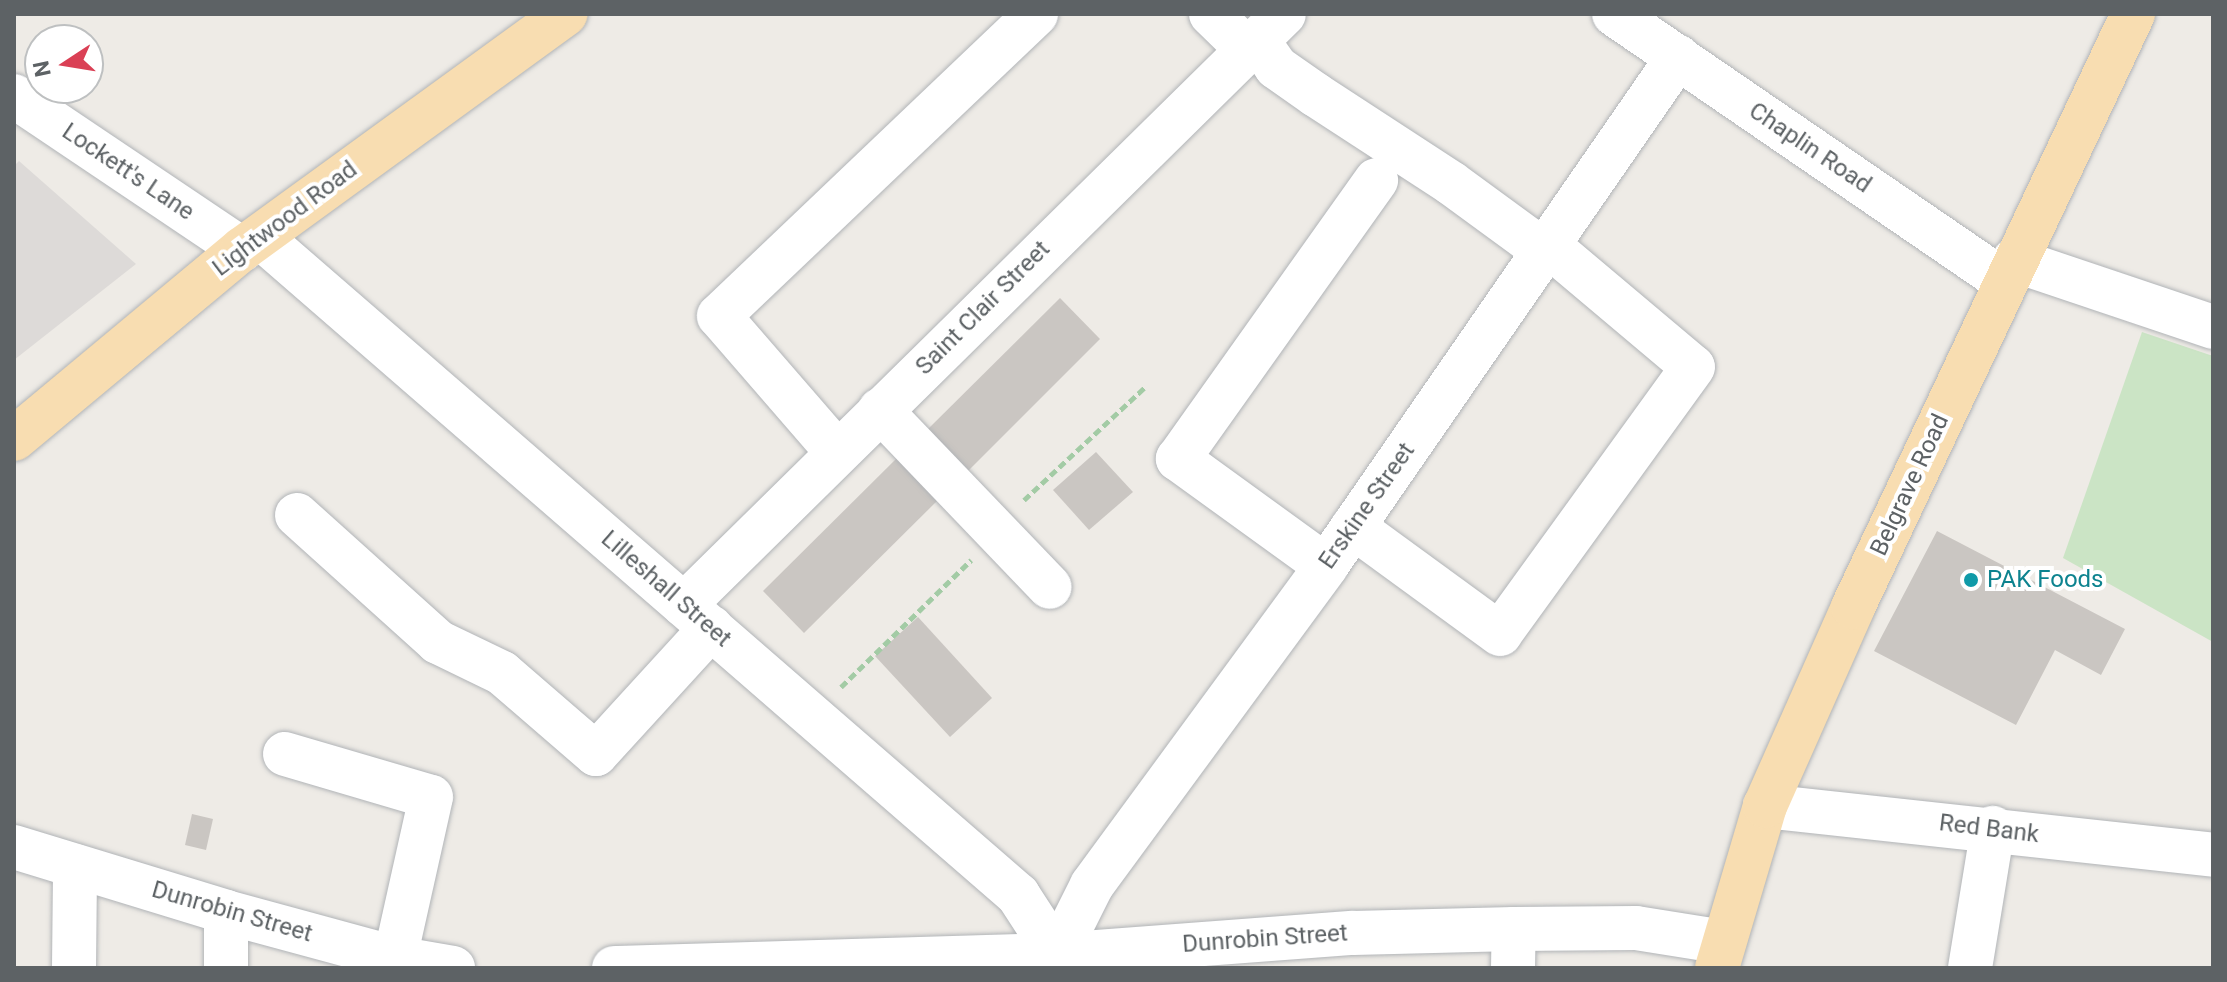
<!DOCTYPE html>
<style>
body{margin:0}
#map{position:relative;width:2227px;height:982px;overflow:hidden;background:#eeebe6;font-family:Roboto,sans-serif}
div>[style]{position:absolute}
.industrial>*{inset:0;background:#dddad8}
.green>*{inset:0;background:#cbe4c5}
.building>*{inset:0;background:#cac6c2}
.path>*{height:5px;margin-top:-2.5px;transform-origin:0;background:repeating-linear-gradient(90deg,#a3cba5 0 8px,transparent 0 12px)}
.roads{filter:drop-shadow(0 0 2px #b1b4b7) drop-shadow(0 0 2px #b1b4b7)}
.minor>*{height:44px;margin:-22px;padding:0 22px;transform-origin:22px;border-radius:22px;background:#fff}
.major>*{height:44px;margin:-22px;padding:0 22px;transform-origin:22px;border-radius:22px;background:#f8ddb1}
.dots>*{width:22px;height:22px;translate:-50% -50%;box-sizing:border-box;border:4px solid #fff;border-radius:50%}
span{translate:-50% -50%;white-space:nowrap;text-align:center;line-height:1.15;-webkit-text-stroke:8px #fff;paint-order:stroke}
.street-label{font-size:24px;color:#5d6265}
.culture-label{font-size:24px;color:#0d838f}
.left{translate:0 -50%;text-align:left}
.frame{position:absolute;inset:0;border:16px solid #5d6265;pointer-events:none}
.north{position:absolute;left:24px;top:24px;width:80px;height:80px;box-sizing:border-box;background:#fff;border:2px solid #bec0c1;border-radius:50%;rotate:258deg;font-size:22px;font-weight:700;line-height:32px;text-align:center;color:#5d6265}
.north::after{content:'';display:block;margin:auto;width:28px;height:36px;background:#da4055;clip-path:polygon(50% 0,100% 100%,50% 72%,0 100%)}
</style>
<div id="map">
<div class="industrial">
<div style="clip-path:polygon(19px 161px,136px 264px,14px 360px,14px 166px)"></div>
</div>
<div class="green">
<div style="clip-path:polygon(2142px 332px,2213px 356px,2213px 642px,2063px 558px)"></div>
</div>
<div class="building">
<div style="clip-path:polygon(1060px 298px,1100px 339px,965px 474px,924px 433px)"></div>
<div style="clip-path:polygon(1096px 452px,1133px 492px,1089px 530px,1053px 490px)"></div>
<div style="clip-path:polygon(899px 456px,940px 498px,804px 633px,763px 591px)"></div>
<div style="clip-path:polygon(1937px 531px,2125px 629px,2101px 675px,2055px 650px,2016px 725px,1874px 651px)"></div>
<div style="clip-path:polygon(918px 617px,992px 698px,950px 737px,875px 656px)"></div>
<div style="clip-path:polygon(192px 814px,213px 819px,206px 850px,185px 845px)"></div>
</div>
<div class="path">
<div style="left:1024px;top:500px;width:166px;rotate:-43deg"></div>
<div style="left:841px;top:687px;width:182px;rotate:-44.3deg"></div>
</div>
<div class="roads">
<div class="minor">
<div style="left:1211px;top:14px;width:49px;rotate:44.2deg"></div>
<div style="left:1614px;top:14px;width:475px;rotate:34.4deg"></div>
<div style="left:1258px;top:41px;width:32px;rotate:55deg"></div>
<div style="left:1276px;top:67px;width:49px;rotate:35deg"></div>
<div style="left:1316px;top:95px;width:161px;rotate:33.1deg"></div>
<div style="left:1451px;top:183px;width:97px;rotate:36.2deg"></div>
<div style="left:1529px;top:240px;width:20px;rotate:15deg"></div>
<div style="left:1548px;top:245px;width:189px;rotate:40.1deg"></div>
<div style="left:1693px;top:367px;width:329px;rotate:125.9deg"></div>
<div style="left:1500px;top:634px;width:182px;rotate:-143.9deg"></div>
<div style="left:14px;top:96px;width:275px;rotate:33.9deg"></div>
<div style="left:260px;top:237px;width:1004px;rotate:40.96deg"></div>
<div style="left:1018px;top:895px;width:72px;rotate:57deg"></div>
<div style="left:1057px;top:955px;width:78px;rotate:-63.4deg"></div>
<div style="left:1092px;top:885px;width:396px;rotate:-53.7deg"></div>
<div style="left:1326px;top:566px;width:619px;rotate:-55.33deg"></div>
<div style="left:2014px;top:260px;width:210px;rotate:18.6deg"></div>
<div style="left:880px;top:410px;width:245px;rotate:46.2deg"></div>
<div style="left:837px;top:452px;width:180px;rotate:-130.9deg"></div>
<div style="left:719px;top:316px;width:438px;rotate:-43.6deg"></div>
<div style="left:297px;top:515px;width:190px;rotate:42deg"></div>
<div style="left:438px;top:642px;width:71px;rotate:25.8deg"></div>
<div style="left:502px;top:673px;width:124px;rotate:40.8deg"></div>
<div style="left:596px;top:754px;width:171px;rotate:-47.6deg"></div>
<div style="left:1326px;top:566px;width:183px;rotate:-144.1deg"></div>
<div style="left:1178px;top:459px;width:342px;rotate:-54.6deg"></div>
<div style="left:684px;top:605px;width:842px;rotate:-44.57deg"></div>
<div style="left:285px;top:754px;width:152px;rotate:16.4deg"></div>
<div style="left:431px;top:797px;width:165px;rotate:102.6deg"></div>
<div style="left:1765px;top:806px;width:451px;rotate:6.2deg"></div>
<div style="left:14px;top:847px;width:222px;rotate:17deg"></div>
<div style="left:226px;top:912px;width:175px;rotate:15.2deg"></div>
<div style="left:395px;top:958px;width:59px;rotate:9.8deg"></div>
<div style="left:226px;top:912px;width:56px;rotate:90deg"></div>
<div style="left:74px;top:968px;width:102px;rotate:-89.4deg"></div>
<div style="left:614px;top:968px;width:443px;rotate:-1.7deg"></div>
<div style="left:1057px;top:955px;width:297px;rotate:-4.3deg"></div>
<div style="left:1353px;top:933px;width:161px;rotate:-1.4deg"></div>
<div style="left:1514px;top:929px;width:122px;rotate:-0.5deg"></div>
<div style="left:1636px;top:928px;width:89px;rotate:9deg"></div>
<div style="left:1513px;top:968px;width:39px;rotate:-89deg"></div>
<div style="left:1970px;top:968px;width:142px;rotate:-80.7deg"></div>
</div>
<div class="major">
<div style="left:14px;top:439px;width:297px;rotate:-39.8deg"></div>
<div style="left:242px;top:249px;width:400px;rotate:-36deg"></div>
<div style="left:1717px;top:968px;width:169px;rotate:-73.5deg"></div>
<div style="left:1765px;top:806px;width:218px;rotate:-66.1deg"></div>
<div style="left:1853px;top:607px;width:656px;rotate:-64.72deg"></div>
</div>
</div>
<div class="dots">
<div style="left:1971px;top:580px;background:#0f9aa8"></div>
</div>
<div class="street-label">
<span style="left:1810px;top:148px;rotate:34deg">Chaplin Road</span>
<span style="left:128px;top:172px;rotate:34deg">Lockett's Lane</span>
<span style="left:285px;top:219px;rotate:-37deg">Lightwood Road</span>
<span style="left:983px;top:308px;rotate:-45deg">Saint Clair Street</span>
<span style="left:1910px;top:485px;rotate:-65deg">Belgrave Road</span>
<span style="left:1367px;top:506px;rotate:-55deg">Erskine Street</span>
<span style="left:666px;top:589px;rotate:41deg">Lilleshall Street</span>
<span style="left:1989px;top:829px;rotate:7deg">Red Bank</span>
<span style="left:232px;top:912px;rotate:16deg">Dunrobin Street</span>
<span style="left:1265px;top:939px;rotate:-4deg">Dunrobin Street</span>
</div>
<div class="culture-label">
<span class="left" style="left:1987px;top:580px">PAK Foods</span>
</div>
<div class="frame"></div>
<div class="north">N</div>
</div>
